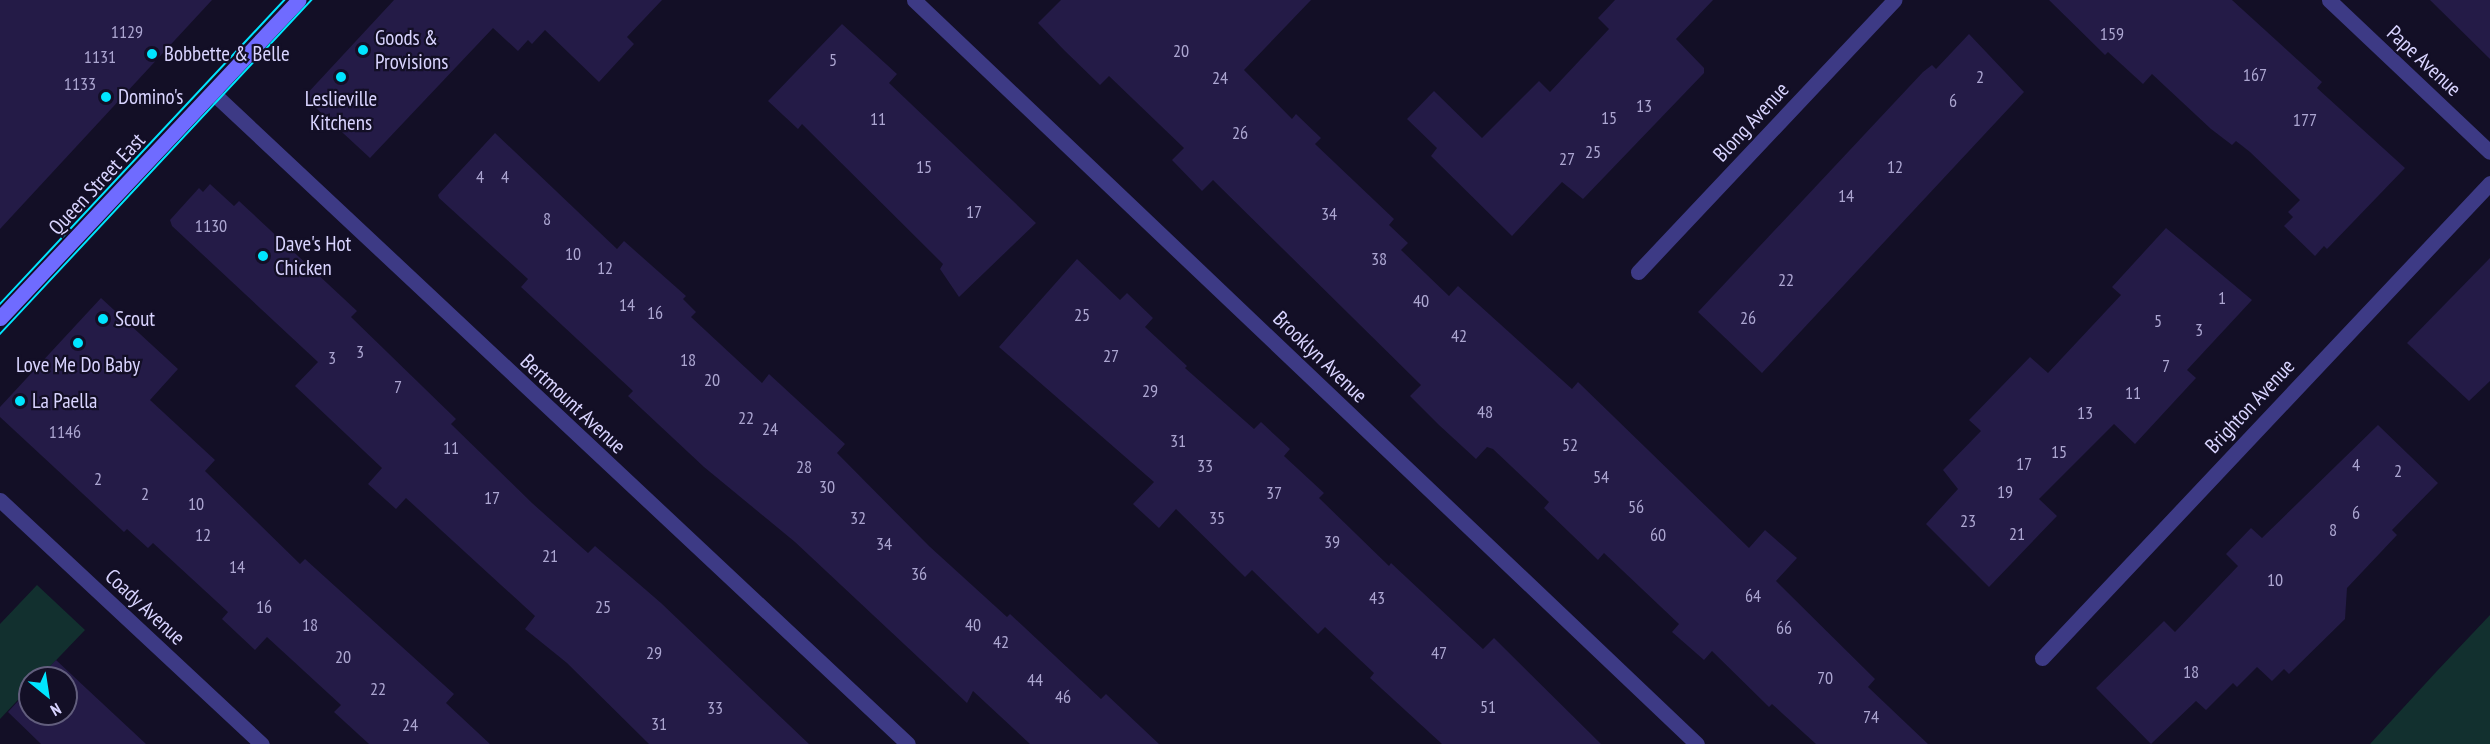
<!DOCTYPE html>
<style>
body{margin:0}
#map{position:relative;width:2490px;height:744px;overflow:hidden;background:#130f26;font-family:"PT Sans Narrow",sans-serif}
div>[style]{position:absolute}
.green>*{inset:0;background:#12302f}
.building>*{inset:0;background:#241b47}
.minor>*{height:15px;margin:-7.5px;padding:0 7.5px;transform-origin:7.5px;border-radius:7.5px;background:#3d3a85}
.secondary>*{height:15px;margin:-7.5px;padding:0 7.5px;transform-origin:7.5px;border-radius:7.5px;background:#6f6bff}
.tram>*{height:1.5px;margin:-0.75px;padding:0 0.75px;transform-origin:0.75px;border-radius:0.75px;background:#00e5ff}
.dots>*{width:16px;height:16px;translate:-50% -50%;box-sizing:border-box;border:3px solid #130f26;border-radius:50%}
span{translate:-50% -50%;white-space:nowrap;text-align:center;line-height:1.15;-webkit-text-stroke:4.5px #130f26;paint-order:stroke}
.number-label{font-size:18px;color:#aca6d1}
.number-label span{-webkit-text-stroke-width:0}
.poi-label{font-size:21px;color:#d9d4ff}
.left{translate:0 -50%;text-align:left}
.street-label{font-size:21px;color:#d9d4ff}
.north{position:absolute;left:18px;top:666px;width:60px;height:60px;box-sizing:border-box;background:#130f26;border:2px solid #625e7d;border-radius:50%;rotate:150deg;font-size:16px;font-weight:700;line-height:24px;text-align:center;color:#d9d4ff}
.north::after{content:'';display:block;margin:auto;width:21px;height:27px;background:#00e5ff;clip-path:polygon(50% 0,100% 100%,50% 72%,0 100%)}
</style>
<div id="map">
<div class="green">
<div style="clip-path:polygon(37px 585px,85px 630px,39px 678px,30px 678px,30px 687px,0 719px,0 624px)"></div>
<div style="clip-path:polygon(2490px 615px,2490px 744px,2370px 744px,2437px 671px)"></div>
</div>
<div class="building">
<div style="clip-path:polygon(0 0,212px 0,0 229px)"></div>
<div style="clip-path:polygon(394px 0,662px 0,627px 37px,634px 44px,599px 82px,545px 30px,532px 44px,528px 40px,518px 51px,493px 28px,370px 158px,304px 97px)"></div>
<div style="clip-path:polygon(1061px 0,1311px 0,1244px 70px,1292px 119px,1296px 114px,1321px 138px,1315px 144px,1394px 219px,1389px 225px,1408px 243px,1401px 250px,1449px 296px,1458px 286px,1572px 389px,1578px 382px,1749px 548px,1765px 530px,1797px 558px,1776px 581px,1875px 679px,1868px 687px,1928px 744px,1816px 744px,1772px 704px,1769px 707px,1712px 651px,1704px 660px,1672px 632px,1679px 624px,1604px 553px,1598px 560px,1544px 508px,1549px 502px,1493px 449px,1487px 447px,1476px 459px,1439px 425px,1410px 396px,1421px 385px,1213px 180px,1202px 191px,1172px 160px,1184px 148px,1109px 76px,1100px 85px,1064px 50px,1038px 23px)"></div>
<div style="clip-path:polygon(1615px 0,1713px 0,1676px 39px,1704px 68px,1704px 73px,1583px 199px,1562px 182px,1512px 236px,1431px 156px,1437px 148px,1407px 119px,1434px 91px,1482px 138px,1539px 81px,1550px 92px,1609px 29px,1598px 18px)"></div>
<div style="clip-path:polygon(2049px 0,2232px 0,2322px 82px,2317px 88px,2405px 168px,2327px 249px,2324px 246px,2315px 256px,2284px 226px,2293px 217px,2288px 212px,2300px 200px,2250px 152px,2236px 141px,2232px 145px,2211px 129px,2152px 74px,2143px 84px,2108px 52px,2105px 55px)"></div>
<div style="clip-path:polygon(2430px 0,2490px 0,2490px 59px)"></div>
<div style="clip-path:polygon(842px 24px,897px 74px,889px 83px,1036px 223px,959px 297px,940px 269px,943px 264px,802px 124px,798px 129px,768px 101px)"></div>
<div style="clip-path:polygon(1969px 34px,2024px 92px,1762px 373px,1698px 312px,1923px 72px,1932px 65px,1936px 69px)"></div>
<div style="clip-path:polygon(495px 133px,617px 249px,624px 241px,686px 296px,683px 299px,696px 312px,691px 317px,762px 383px,769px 374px,845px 444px,837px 453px,929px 546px,1007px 617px,1010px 614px,1101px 699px,1106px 694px,1159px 744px,1030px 744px,973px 691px,967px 703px,795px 542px,704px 467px,628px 396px,633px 391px,521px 287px,528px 279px,439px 198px,438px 195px)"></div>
<div style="clip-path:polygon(210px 184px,234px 206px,239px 201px,357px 311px,351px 317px,456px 419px,451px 424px,532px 503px,588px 553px,595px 546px,661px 603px,809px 744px,649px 744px,567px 663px,525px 629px,535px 616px,406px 498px,396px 509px,368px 484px,382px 468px,295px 386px,318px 362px,172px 226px,170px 220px,199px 188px,203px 192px)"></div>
<div style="clip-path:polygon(2166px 228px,2252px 300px,2187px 370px,2196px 378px,2135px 444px,2114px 424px,2039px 499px,2057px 516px,1989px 587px,1926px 524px,1958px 489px,1943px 470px,1981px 431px,1969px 420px,2030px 357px,2048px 373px,2121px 295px,2112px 287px)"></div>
<div style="clip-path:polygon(2490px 258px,2490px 381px,2469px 401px,2407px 343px)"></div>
<div style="clip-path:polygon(1077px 259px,1120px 300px,1127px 293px,1153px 318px,1145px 327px,1187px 366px,1185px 368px,1254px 429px,1261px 422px,1290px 449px,1284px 456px,1324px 493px,1319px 498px,1389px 566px,1391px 563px,1483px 649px,1494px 638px,1601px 744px,1442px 744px,1370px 678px,1374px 673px,1325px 627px,1318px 634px,1252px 570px,1245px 577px,1176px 509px,1159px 528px,1133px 504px,1154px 482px,999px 347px)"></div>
<div style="clip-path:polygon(101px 298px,178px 369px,150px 400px,215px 460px,205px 471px,300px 564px,305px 559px,454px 694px,446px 703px,490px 744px,369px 744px,334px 712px,341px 705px,267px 637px,255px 650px,222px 619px,228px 612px,153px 543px,148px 548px,127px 529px,124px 532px,0 417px,0 407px)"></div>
<div style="clip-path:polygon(2378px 425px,2438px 483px,2392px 530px,2397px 535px,2347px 588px,2345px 619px,2289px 674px,2284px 669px,2272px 681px,2257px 667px,2237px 687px,2233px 683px,2206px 710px,2196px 701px,2151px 744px,2096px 688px,2164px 621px,2175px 632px,2238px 566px,2226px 554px,2251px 528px,2262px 538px)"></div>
<div style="clip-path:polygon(56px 660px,87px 689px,146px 744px,41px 744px,8px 712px,30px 688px,30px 714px,66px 714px,66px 678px,39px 678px)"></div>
</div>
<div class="minor">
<div style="left:914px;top:0;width:1080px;rotate:43.54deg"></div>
<div style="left:2329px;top:0;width:221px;rotate:43.4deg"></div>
<div style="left:213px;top:93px;width:952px;rotate:43.13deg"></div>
<div style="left:1638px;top:272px;width:374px;rotate:-46.7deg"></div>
<div style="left:0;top:500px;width:358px;rotate:43deg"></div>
<div style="left:2042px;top:658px;width:653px;rotate:-46.68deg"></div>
</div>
<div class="secondary">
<div style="left:0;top:318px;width:436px;rotate:-46.8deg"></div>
</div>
<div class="tram">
<div style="left:0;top:304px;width:416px;rotate:-46.9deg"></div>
<div style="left:0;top:334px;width:457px;rotate:-47deg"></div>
</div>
<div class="dots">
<div style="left:363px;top:50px;background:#00e5ff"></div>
<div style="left:152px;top:54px;background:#00e5ff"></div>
<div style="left:341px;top:77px;background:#00e5ff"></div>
<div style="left:106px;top:97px;background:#00e5ff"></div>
<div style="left:263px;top:256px;background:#00e5ff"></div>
<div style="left:103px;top:319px;background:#00e5ff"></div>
<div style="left:78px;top:343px;background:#00e5ff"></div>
<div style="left:20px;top:401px;background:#00e5ff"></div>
</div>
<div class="number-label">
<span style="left:127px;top:32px">1129</span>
<span style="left:2112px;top:34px">159</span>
<span style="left:1181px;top:51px">20</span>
<span style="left:100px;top:57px">1131</span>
<span style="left:833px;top:60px">5</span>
<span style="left:2255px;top:75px">167</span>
<span style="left:1980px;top:77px">2</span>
<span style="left:1220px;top:78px">24</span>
<span style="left:80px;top:84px">1133</span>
<span style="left:1953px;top:101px">6</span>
<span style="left:1644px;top:106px">13</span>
<span style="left:1609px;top:118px">15</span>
<span style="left:878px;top:119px">11</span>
<span style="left:2305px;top:120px">177</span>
<span style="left:1240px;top:133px">26</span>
<span style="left:1593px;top:152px">25</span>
<span style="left:1567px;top:159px">27</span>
<span style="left:924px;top:167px">15</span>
<span style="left:1895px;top:167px">12</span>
<span style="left:480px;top:177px">4</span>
<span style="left:505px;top:177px">4</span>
<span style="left:1846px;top:196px">14</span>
<span style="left:974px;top:212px">17</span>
<span style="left:1329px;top:214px">34</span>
<span style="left:547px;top:219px">8</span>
<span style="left:211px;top:226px">1130</span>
<span style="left:573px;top:254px">10</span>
<span style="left:1379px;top:259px">38</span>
<span style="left:605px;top:268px">12</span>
<span style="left:1786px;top:280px">22</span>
<span style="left:2222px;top:298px">1</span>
<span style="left:1421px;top:301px">40</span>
<span style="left:627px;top:305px">14</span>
<span style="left:655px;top:313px">16</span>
<span style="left:1082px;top:315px">25</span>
<span style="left:1748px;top:318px">26</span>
<span style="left:2158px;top:321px">5</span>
<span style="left:2199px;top:330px">3</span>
<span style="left:1459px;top:336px">42</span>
<span style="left:360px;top:352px">3</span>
<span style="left:1111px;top:356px">27</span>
<span style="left:332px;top:358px">3</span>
<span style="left:688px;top:360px">18</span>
<span style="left:2166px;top:366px">7</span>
<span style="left:712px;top:380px">20</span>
<span style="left:398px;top:387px">7</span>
<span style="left:1150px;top:391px">29</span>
<span style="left:2133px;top:393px">11</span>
<span style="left:1485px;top:412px">48</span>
<span style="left:2085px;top:413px">13</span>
<span style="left:746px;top:418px">22</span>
<span style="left:770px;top:429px">24</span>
<span style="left:65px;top:432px">1146</span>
<span style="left:1178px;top:441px">31</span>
<span style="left:1570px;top:445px">52</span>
<span style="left:451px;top:448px">11</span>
<span style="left:2059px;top:452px">15</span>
<span style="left:2024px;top:464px">17</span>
<span style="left:2356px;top:465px">4</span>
<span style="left:1205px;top:466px">33</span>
<span style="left:804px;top:467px">28</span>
<span style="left:2398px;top:471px">2</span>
<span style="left:1601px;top:477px">54</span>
<span style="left:98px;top:479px">2</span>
<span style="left:827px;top:487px">30</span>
<span style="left:2005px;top:492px">19</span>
<span style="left:1274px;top:493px">37</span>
<span style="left:145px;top:494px">2</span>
<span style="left:492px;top:498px">17</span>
<span style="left:196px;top:504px">10</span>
<span style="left:1636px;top:507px">56</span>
<span style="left:2356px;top:513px">6</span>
<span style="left:858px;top:518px">32</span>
<span style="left:1217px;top:518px">35</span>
<span style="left:1968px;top:521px">23</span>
<span style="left:2333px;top:530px">8</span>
<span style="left:2017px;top:534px">21</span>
<span style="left:203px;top:535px">12</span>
<span style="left:1658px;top:535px">60</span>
<span style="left:1332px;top:542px">39</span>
<span style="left:884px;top:544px">34</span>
<span style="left:550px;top:556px">21</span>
<span style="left:237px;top:567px">14</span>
<span style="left:919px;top:574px">36</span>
<span style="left:2275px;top:580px">10</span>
<span style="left:1753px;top:596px">64</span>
<span style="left:1377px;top:598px">43</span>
<span style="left:264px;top:607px">16</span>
<span style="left:603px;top:607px">25</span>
<span style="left:310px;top:625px">18</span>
<span style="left:973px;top:625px">40</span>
<span style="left:1784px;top:628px">66</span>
<span style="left:1001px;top:642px">42</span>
<span style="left:654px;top:653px">29</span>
<span style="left:1439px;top:653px">47</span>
<span style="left:343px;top:657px">20</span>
<span style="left:2191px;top:672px">18</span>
<span style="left:1825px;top:678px">70</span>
<span style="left:1035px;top:680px">44</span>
<span style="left:378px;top:689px">22</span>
<span style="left:1063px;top:697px">46</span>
<span style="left:1488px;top:707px">51</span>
<span style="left:715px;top:708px">33</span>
<span style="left:1871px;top:717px">74</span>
<span style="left:659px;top:724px">31</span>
<span style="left:410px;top:725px">24</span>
</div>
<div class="poi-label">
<span class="left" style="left:375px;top:50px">Goods &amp;<br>Provisions</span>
<span class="left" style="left:164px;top:54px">Bobbette &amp; Belle</span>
<span class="left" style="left:118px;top:97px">Domino's</span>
<span style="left:341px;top:111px">Leslieville<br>Kitchens</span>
<span class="left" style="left:275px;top:256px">Dave's Hot<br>Chicken</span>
<span class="left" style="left:115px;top:319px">Scout</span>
<span style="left:78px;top:365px">Love Me Do Baby</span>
<span class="left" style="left:32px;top:401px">La Paella</span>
</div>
<div class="street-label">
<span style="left:2424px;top:61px;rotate:43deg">Pape Avenue</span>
<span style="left:1751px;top:122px;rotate:-47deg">Blong Avenue</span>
<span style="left:97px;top:184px;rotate:-47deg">Queen Street East</span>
<span style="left:1320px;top:357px;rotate:44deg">Brooklyn Avenue</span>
<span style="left:573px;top:404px;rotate:43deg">Bertmount Avenue</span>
<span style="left:2250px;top:406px;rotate:-47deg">Brighton Avenue</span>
<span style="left:145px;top:607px;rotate:43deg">Coady Avenue</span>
</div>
<div class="north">N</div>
</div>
